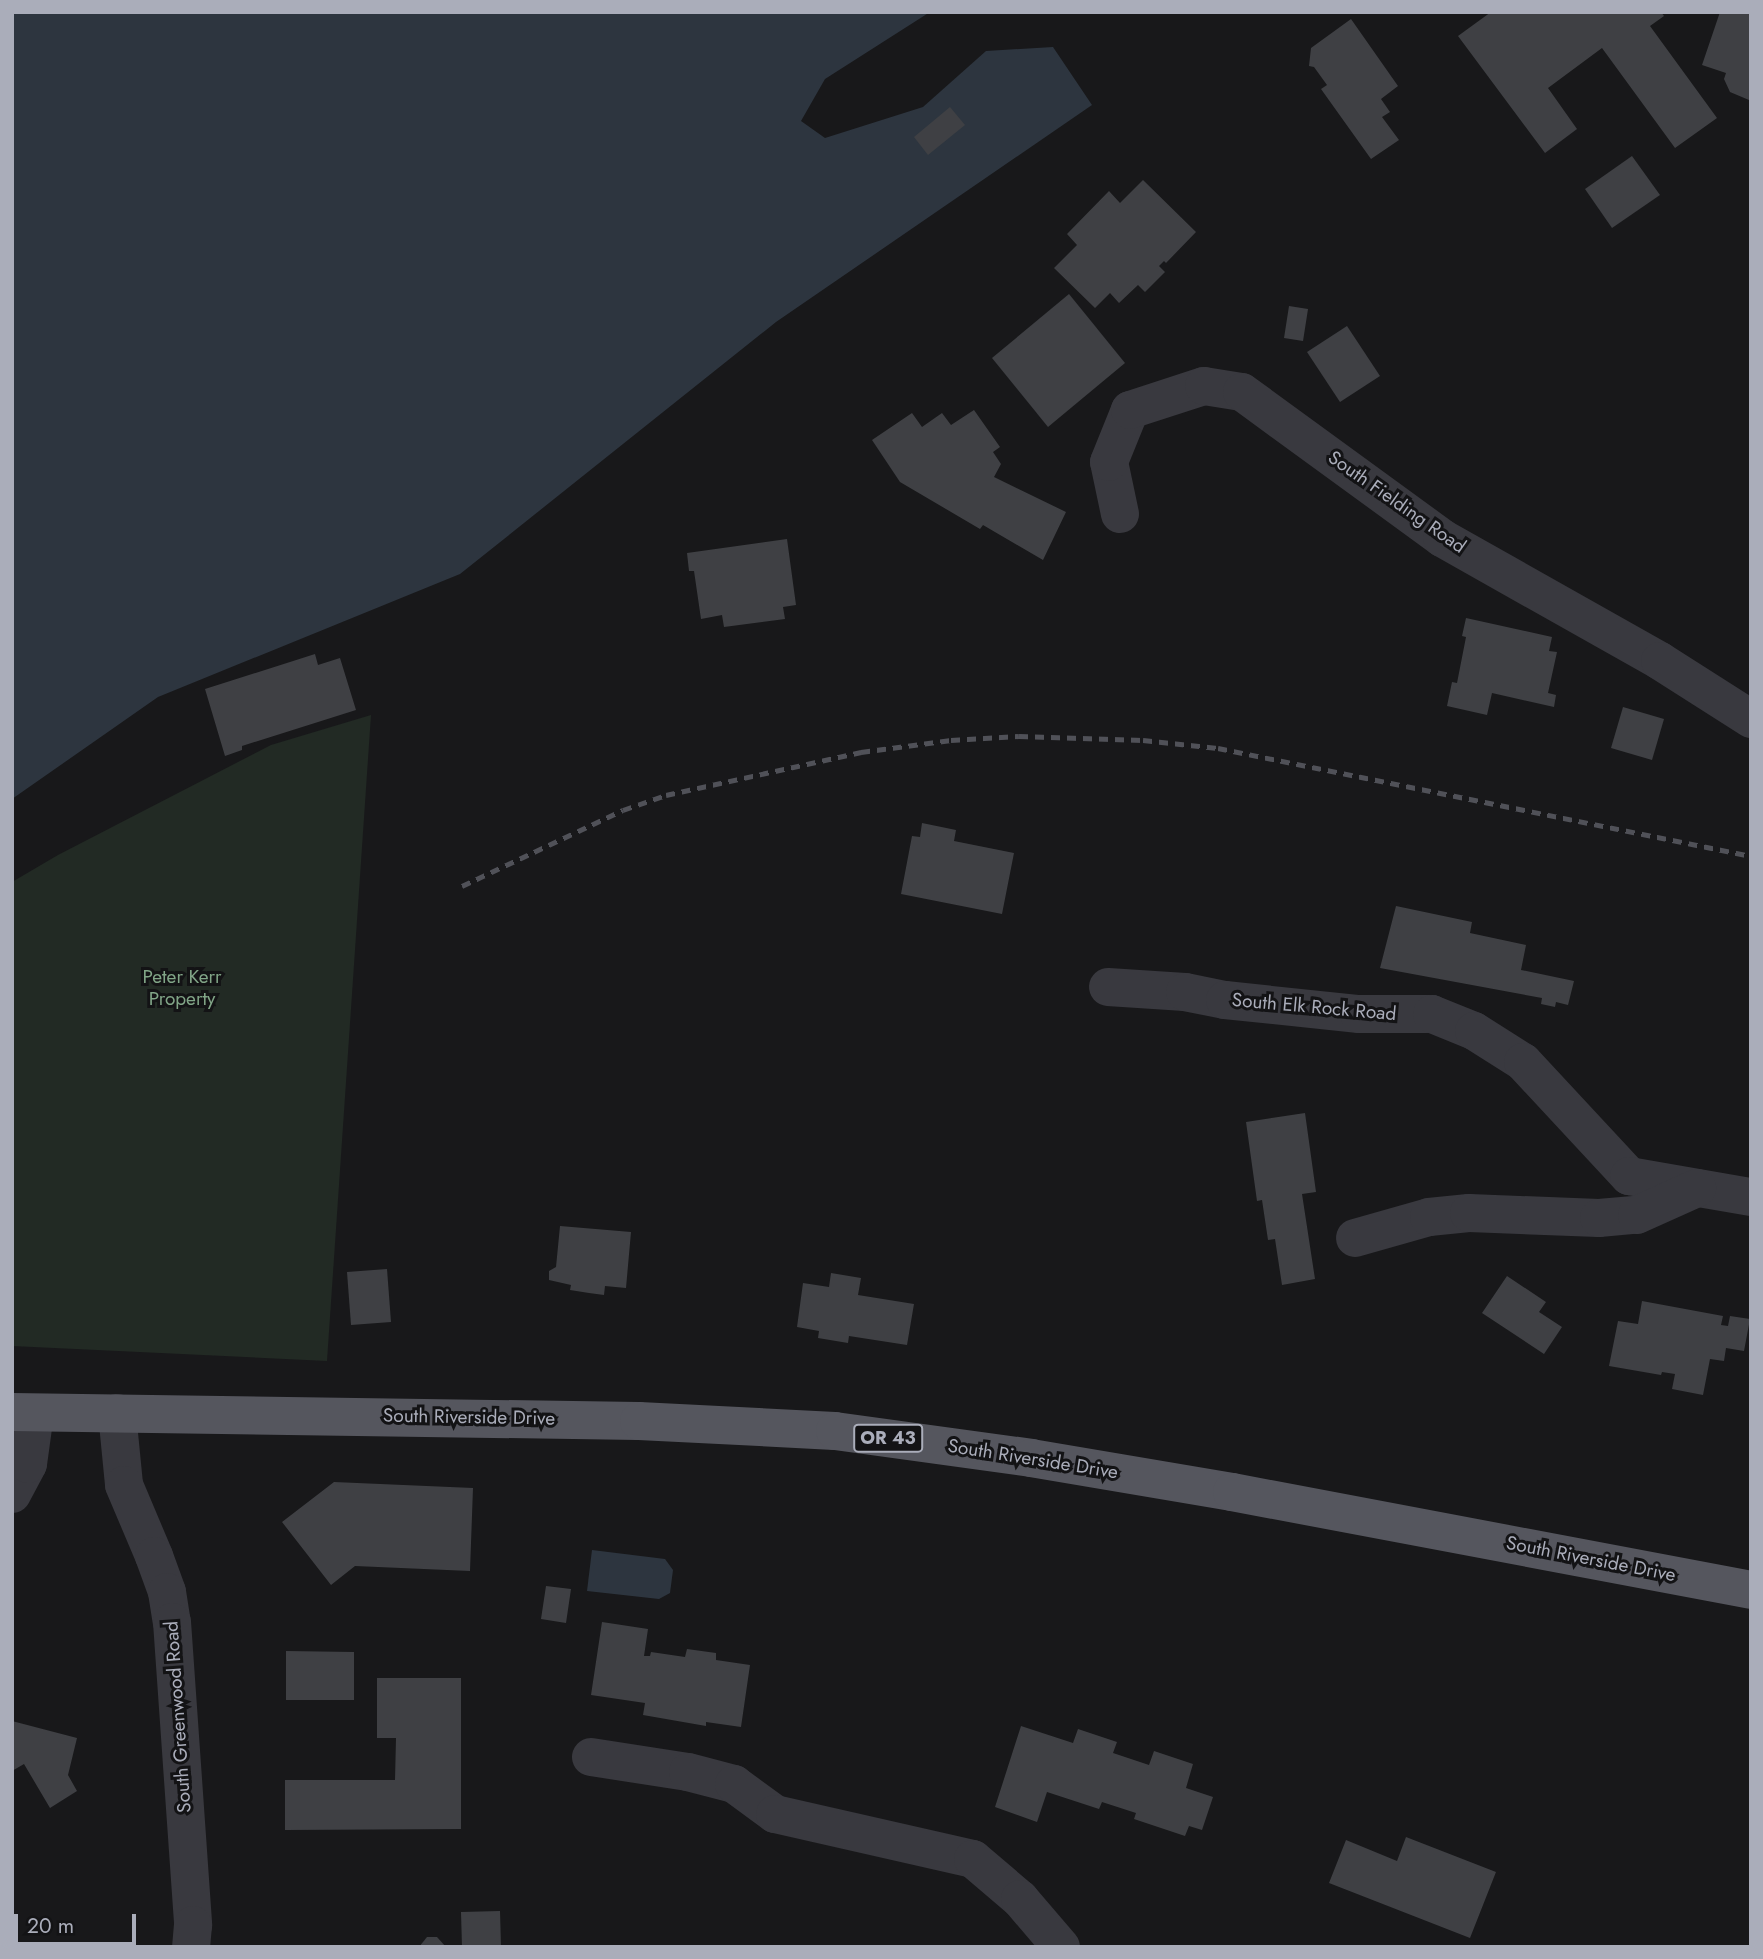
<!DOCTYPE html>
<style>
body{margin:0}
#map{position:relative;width:1763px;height:1959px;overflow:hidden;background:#18181a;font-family:Jost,sans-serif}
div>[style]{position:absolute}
.green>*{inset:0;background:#222a24}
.water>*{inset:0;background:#2d353f}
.building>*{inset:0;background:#3f4044}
.minor>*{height:38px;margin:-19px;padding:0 19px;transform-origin:19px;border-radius:19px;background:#39393f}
.major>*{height:38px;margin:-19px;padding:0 19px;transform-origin:19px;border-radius:19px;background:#55565e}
.rail>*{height:5px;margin-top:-2.5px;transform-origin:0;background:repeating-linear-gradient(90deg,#505158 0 9px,transparent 0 16px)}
span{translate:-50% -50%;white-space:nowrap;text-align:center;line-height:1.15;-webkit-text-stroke:6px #131315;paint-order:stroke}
.shield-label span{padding:2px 5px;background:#131315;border:2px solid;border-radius:5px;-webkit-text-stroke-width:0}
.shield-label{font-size:18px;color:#aaadba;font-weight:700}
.street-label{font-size:19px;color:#aaadba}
.park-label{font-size:19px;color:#81a587}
.frame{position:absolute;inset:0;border:14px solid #aaadba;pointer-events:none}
.scale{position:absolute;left:14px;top:1914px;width:122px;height:32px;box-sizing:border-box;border:4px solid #aaadba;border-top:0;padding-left:9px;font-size:21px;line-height:24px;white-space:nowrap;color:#aaadba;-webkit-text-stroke:5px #131315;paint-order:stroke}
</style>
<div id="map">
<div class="green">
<div style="clip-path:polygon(371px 715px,327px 1361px,12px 1346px,12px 882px,58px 855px,271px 745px)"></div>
</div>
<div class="water">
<div style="clip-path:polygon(12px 12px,930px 12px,825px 79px,801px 121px,825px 138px,923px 107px,986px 51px,1053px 47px,1092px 105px,776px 322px,460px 574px,158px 697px,12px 799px)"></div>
<div style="clip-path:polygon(592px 1550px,665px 1559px,673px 1570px,670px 1593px,659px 1599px,587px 1591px)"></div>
</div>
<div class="building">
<div style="clip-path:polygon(1491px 12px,1661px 12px,1664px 16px,1650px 26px,1717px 118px,1675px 148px,1602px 48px,1548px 88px,1577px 129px,1545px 153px,1458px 36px)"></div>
<div style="clip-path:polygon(1720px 12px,1751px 12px,1749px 100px,1730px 92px,1724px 79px,1726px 73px,1702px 65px)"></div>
<div style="clip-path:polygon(1351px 19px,1398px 86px,1381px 99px,1390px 112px,1382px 117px,1399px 140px,1371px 159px,1321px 89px,1327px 85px,1314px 67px,1309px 66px,1311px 48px)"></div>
<div style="clip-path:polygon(950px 107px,965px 125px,928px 155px,914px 137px)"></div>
<div style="clip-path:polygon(1632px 156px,1660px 195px,1612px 228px,1585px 189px)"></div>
<div style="clip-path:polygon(1143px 180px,1196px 232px,1166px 263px,1164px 261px,1159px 266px,1165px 272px,1145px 292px,1138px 285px,1119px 303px,1110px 293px,1095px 308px,1054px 268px,1077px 245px,1067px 234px,1109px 191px,1120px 203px)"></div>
<div style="clip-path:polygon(1069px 294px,1125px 363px,1048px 427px,992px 358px)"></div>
<div style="clip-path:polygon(1289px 306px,1308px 309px,1303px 341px,1284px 338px)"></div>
<div style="clip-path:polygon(1347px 326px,1380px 376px,1340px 402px,1307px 352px)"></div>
<div style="clip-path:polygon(974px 410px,1000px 447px,993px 452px,1001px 464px,994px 477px,1066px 512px,1043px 560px,983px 525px,980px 529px,900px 482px,872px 440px,912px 413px,922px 427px,942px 413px,951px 425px)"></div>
<div style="clip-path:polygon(787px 539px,796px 605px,783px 607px,785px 619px,724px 627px,722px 615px,701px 619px,694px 571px,689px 571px,687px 553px)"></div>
<div style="clip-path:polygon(1466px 618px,1552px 637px,1549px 651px,1557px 652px,1548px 693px,1556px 695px,1554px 707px,1492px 693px,1487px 715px,1447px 706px,1452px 682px,1457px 683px,1466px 637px,1462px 636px)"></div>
<div style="clip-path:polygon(315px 654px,318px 665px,340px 658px,356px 710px,242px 746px,242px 750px,225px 756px,205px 689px)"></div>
<div style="clip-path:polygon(1623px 707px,1664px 719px,1652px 760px,1611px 748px)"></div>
<div style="clip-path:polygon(922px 823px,956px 830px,954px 841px,1014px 853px,1002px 914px,901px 894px,912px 836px,920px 837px)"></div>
<div style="clip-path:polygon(1396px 906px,1472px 922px,1470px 933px,1526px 945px,1521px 970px,1574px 981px,1568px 1005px,1556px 1002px,1555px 1007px,1541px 1004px,1542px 998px,1380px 968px)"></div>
<div style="clip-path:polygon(1305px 1113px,1316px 1192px,1302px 1194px,1315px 1279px,1282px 1285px,1275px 1239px,1268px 1240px,1262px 1200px,1257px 1201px,1246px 1122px)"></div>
<div style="clip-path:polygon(560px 1226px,631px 1232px,626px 1288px,605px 1286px,604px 1295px,589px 1293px,570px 1290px,571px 1285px,549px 1280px,549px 1271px,556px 1267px)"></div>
<div style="clip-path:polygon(387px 1269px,391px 1322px,351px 1325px,347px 1272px)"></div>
<div style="clip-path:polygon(831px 1273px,861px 1278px,858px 1295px,914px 1304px,907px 1345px,849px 1336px,848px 1343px,818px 1338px,819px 1331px,797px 1327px,803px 1283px,829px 1287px)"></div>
<div style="clip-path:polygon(1507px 1276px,1546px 1302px,1539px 1312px,1562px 1327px,1544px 1354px,1482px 1313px)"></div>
<div style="clip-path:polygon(1642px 1301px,1723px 1316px,1721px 1325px,1728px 1326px,1730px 1316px,1750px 1319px,1744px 1351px,1726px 1348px,1724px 1361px,1710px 1359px,1703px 1395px,1672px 1389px,1675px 1374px,1662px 1372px,1661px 1375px,1609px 1366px,1618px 1321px,1638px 1324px)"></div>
<div style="clip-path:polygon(334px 1482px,473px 1488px,470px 1571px,355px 1566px,331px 1585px,282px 1522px)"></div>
<div style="clip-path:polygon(546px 1586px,571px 1589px,566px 1623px,541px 1619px)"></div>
<div style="clip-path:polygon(602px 1622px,648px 1629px,644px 1656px,650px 1656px,651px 1652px,685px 1657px,687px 1649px,716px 1653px,716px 1660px,750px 1665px,741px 1727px,706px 1722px,706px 1726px,643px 1715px,645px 1703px,591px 1695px)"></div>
<div style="clip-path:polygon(286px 1651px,354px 1652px,354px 1700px,286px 1700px)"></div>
<div style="clip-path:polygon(377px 1678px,461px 1678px,461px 1829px,285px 1830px,285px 1780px,395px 1780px,396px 1738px,377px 1738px)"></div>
<div style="clip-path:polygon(12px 1721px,77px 1738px,68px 1775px,77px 1791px,50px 1808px,24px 1764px,12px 1771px)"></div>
<div style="clip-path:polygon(1021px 1726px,1073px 1743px,1078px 1729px,1117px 1742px,1113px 1753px,1149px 1765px,1154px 1751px,1193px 1764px,1186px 1788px,1213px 1797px,1202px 1830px,1189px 1826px,1185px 1836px,1134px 1819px,1136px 1813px,1102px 1802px,1099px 1809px,1047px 1792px,1037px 1822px,995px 1807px)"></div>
<div style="clip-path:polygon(1406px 1837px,1496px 1872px,1470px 1938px,1329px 1883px,1346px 1840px,1397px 1861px)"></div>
<div style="clip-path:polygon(500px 1911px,501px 1947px,462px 1947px,461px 1912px)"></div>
<div style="clip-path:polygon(427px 1937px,437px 1937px,446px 1947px,419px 1947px)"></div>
</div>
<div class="minor">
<div style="left:1120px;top:514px;width:53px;rotate:-101.9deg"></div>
<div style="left:1109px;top:462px;width:56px;rotate:-68deg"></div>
<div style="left:1130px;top:410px;width:78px;rotate:-18deg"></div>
<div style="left:1204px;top:386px;width:38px;rotate:9deg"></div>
<div style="left:1242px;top:392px;width:248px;rotate:36.1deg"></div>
<div style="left:1442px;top:538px;width:250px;rotate:29.4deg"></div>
<div style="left:1660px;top:661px;width:108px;rotate:32.5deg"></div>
<div style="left:1108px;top:987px;width:77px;rotate:3.7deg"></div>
<div style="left:1185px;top:992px;width:41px;rotate:11.3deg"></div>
<div style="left:1225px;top:1000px;width:135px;rotate:6deg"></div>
<div style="left:1359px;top:1014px;width:73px"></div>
<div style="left:1432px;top:1014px;width:45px;rotate:22deg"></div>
<div style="left:1474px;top:1031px;width:58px;rotate:32.3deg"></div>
<div style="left:1523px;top:1062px;width:156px;rotate:47.1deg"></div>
<div style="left:1629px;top:1176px;width:124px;rotate:9.8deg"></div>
<div style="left:1355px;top:1238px;width:77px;rotate:-15.8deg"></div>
<div style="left:1429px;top:1217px;width:40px;rotate:-5.7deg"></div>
<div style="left:1469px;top:1213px;width:130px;rotate:2.2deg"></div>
<div style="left:1599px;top:1218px;width:38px;rotate:-5deg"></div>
<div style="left:1637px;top:1215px;width:66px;rotate:-24.2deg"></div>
<div style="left:117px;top:1413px;width:72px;rotate:84.4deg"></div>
<div style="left:124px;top:1485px;width:77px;rotate:67.1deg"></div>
<div style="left:154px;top:1556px;width:38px;rotate:70deg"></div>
<div style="left:167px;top:1592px;width:30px;rotate:81deg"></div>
<div style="left:172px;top:1622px;width:304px;rotate:86deg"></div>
<div style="left:193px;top:1925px;width:22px;rotate:95deg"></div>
<div style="left:12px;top:1494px;width:34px;rotate:-62deg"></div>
<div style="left:28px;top:1464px;width:51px;rotate:-82.2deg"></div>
<div style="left:591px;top:1757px;width:98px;rotate:8.8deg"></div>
<div style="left:688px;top:1772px;width:48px;rotate:14.6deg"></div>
<div style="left:734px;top:1784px;width:51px;rotate:36.2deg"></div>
<div style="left:775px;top:1814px;width:203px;rotate:12.8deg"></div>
<div style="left:973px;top:1859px;width:62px;rotate:40.4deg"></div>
<div style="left:1020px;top:1899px;width:63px;rotate:49.5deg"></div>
</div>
<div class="major">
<div style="left:12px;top:1412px;width:627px;rotate:0.82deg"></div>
<div style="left:639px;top:1421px;width:196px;rotate:2.9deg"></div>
<div style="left:835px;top:1431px;width:198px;rotate:7.8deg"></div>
<div style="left:1031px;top:1458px;width:204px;rotate:9.6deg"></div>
<div style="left:1232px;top:1492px;width:528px;rotate:10.69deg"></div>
</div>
<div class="rail">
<div style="left:462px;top:886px;width:178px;rotate:-25.3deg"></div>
<div style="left:623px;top:810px;width:46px;rotate:-19.2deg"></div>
<div style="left:666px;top:795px;width:200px;rotate:-12.4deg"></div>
<div style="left:861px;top:752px;width:91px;rotate:-7.6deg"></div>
<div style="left:951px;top:740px;width:68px;rotate:-3.4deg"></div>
<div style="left:1019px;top:736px;width:124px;rotate:1.8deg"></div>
<div style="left:1143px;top:740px;width:75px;rotate:6.1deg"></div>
<div style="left:1218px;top:748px;width:544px;rotate:11.45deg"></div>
</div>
<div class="shield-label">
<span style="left:888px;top:1438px">OR 43</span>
</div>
<div class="street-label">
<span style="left:1397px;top:502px;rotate:35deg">South Fielding Road</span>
<span style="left:1314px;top:1007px;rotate:5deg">South Elk Rock Road</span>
<span style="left:469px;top:1417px;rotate:1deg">South Riverside Drive</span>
<span style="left:1033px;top:1459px;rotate:9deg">South Riverside Drive</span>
<span style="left:1591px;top:1559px;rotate:11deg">South Riverside Drive</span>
<span style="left:178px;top:1717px;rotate:-94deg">South Greenwood Road</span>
</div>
<div class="park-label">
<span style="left:182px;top:988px">Peter Kerr<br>Property</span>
</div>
<div class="frame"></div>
<div class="scale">20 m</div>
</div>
